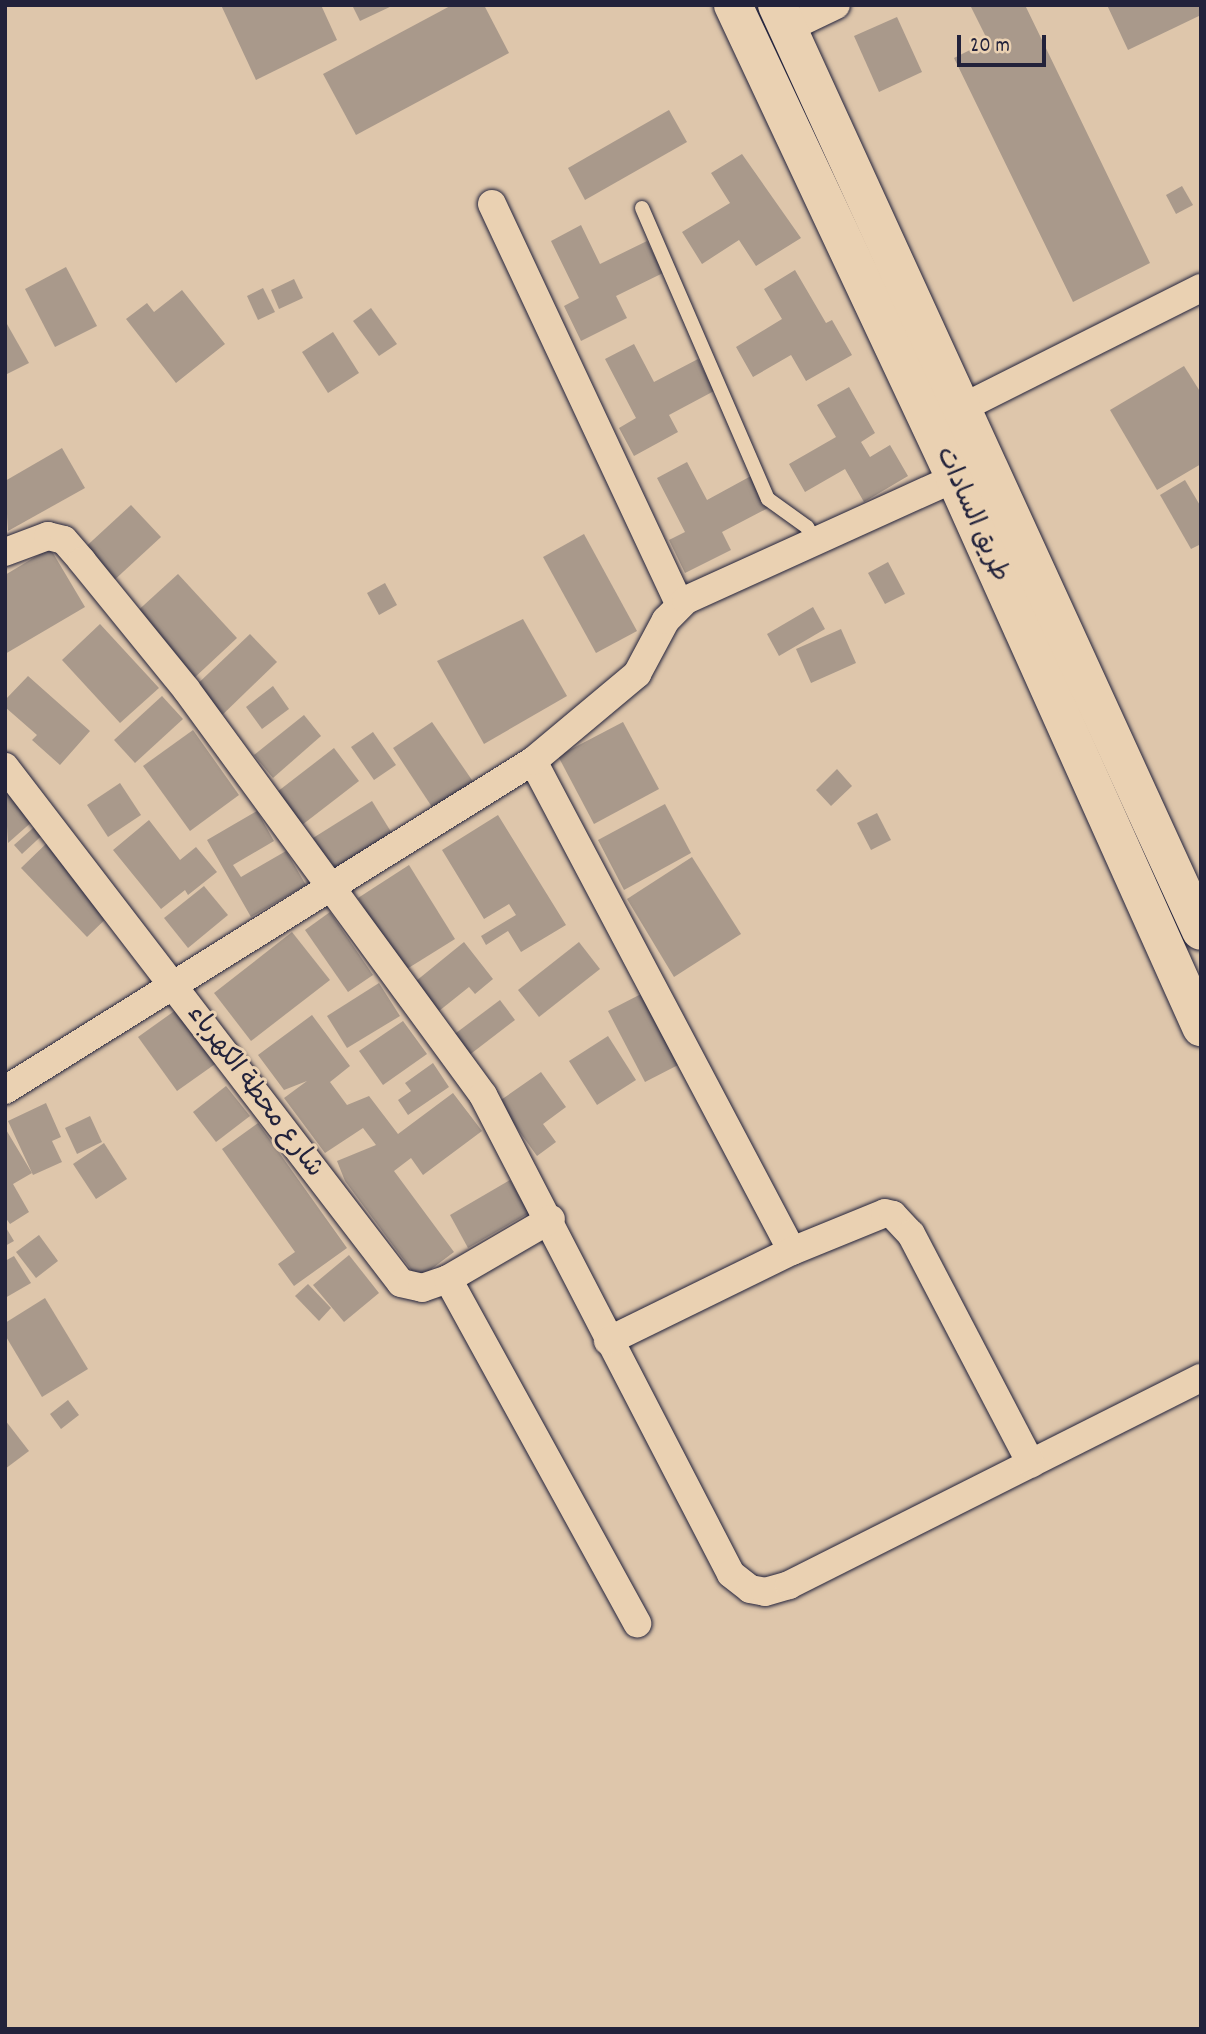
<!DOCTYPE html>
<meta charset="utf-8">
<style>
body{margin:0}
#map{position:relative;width:1206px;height:2034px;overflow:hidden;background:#dec6ab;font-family:Dekko,"Playpen Sans Arabic",sans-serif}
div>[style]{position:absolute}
.building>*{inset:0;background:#a9998b}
.roads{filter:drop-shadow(0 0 2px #22223b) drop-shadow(0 0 2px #22223b)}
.lane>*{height:14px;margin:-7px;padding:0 7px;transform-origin:7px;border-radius:7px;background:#ead1b2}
.street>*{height:28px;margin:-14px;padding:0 14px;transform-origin:14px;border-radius:14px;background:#ead1b2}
.primary>*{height:38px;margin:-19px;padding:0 19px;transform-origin:19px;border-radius:19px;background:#ead1b2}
span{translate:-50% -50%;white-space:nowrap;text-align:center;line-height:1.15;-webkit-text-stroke:6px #ead1b2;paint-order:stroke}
.street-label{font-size:26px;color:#22223b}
.frame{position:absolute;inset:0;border:7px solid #22223b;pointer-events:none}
.scale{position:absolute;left:957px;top:35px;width:89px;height:32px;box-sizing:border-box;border:4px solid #22223b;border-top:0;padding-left:9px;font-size:21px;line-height:24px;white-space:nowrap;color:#22223b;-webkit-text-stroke:5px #ead1b2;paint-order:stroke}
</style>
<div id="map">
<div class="building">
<div style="clip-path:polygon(221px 5px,321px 5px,337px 40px,256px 80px)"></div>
<div style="clip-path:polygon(352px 5px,394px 5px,360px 21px)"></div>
<div style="clip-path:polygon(452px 5px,484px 5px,509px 53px,356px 135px,323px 74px)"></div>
<div style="clip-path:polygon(970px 5px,1025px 5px,1150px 263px,1073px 302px,954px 58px,988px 41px)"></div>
<div style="clip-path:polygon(1107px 5px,1201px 5px,1201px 15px,1128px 50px)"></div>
<div style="clip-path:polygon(897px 17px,922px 72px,879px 92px,854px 36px)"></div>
<div style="clip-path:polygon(669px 110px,687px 142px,585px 200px,568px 168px)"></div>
<div style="clip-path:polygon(742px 154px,801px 238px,756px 266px,739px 240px,702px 264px,682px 232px,730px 203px,711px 173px)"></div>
<div style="clip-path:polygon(1182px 186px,1193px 205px,1176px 214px,1166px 195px)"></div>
<div style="clip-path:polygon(581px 225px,600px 264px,647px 241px,663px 273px,616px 296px,627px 318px,581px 341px,564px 306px,579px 298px,551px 241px)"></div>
<div style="clip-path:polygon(66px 267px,97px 326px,55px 347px,25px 289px)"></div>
<div style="clip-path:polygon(795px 270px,826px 323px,832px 320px,852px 355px,806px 381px,791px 355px,753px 377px,736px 347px,782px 319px,764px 289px)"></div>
<div style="clip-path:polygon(294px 279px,303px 298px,279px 309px,271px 290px)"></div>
<div style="clip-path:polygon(263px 288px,275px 312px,258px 320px,247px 296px)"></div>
<div style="clip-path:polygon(182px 290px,225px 344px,176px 383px,126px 319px,147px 303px,154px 312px)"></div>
<div style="clip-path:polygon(371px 308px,397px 344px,379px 356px,353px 321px)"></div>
<div style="clip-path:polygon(7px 324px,29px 363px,5px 375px,5px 325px)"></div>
<div style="clip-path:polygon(333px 332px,359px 373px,328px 393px,302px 352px)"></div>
<div style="clip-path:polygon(634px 344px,654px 382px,698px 359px,714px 391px,669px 415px,678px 432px,634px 456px,619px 428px,636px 418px,605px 359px)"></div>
<div style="clip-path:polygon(1184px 366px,1201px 393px,1201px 464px,1157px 490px,1110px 410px)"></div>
<div style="clip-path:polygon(849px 387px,875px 433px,861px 442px,870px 457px,890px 445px,908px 476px,864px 502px,845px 469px,805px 492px,789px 464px,836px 437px,817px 405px)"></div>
<div style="clip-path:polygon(62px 448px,85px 488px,8px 531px,5px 481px)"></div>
<div style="clip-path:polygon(687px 462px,707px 500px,751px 476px,768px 508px,722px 532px,731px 550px,685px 573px,669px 540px,685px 532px,657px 478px)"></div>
<div style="clip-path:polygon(1185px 480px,1201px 507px,1201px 544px,1191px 549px,1160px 495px)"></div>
<div style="clip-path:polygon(131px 505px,161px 537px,110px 584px,80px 552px)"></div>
<div style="clip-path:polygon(584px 534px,637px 631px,596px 653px,543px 557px)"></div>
<div style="clip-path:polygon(50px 548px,85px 607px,5px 654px,5px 575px)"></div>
<div style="clip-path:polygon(888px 562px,905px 594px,885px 604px,868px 573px)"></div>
<div style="clip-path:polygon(178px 574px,237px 638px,192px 680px,133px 615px)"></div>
<div style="clip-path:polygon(385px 583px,397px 605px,379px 615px,367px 593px)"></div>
<div style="clip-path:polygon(813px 607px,825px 629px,779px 656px,767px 634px)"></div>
<div style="clip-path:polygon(523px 619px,567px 696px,484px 744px,437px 661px)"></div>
<div style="clip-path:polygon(100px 624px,159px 688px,120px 723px,62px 660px)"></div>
<div style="clip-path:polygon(841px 629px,856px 663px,811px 683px,796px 649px)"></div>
<div style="clip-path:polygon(250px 634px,277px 662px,216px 721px,189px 692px)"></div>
<div style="clip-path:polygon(28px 676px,90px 731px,60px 765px,32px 740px,37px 735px,5px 707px,5px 700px)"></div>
<div style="clip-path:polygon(273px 686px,289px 709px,262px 729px,246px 707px)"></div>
<div style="clip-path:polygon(162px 696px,183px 719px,135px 763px,114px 740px)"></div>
<div style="clip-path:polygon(304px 715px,321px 736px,273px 778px,254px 755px)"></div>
<div style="clip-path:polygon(432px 722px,474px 783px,434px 810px,393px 748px)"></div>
<div style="clip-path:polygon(623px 722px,659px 789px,594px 824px,558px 756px)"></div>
<div style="clip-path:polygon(193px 730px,239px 795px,190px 831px,143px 766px)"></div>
<div style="clip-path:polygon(373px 732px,396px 765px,374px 780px,351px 747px)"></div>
<div style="clip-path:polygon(334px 748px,359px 781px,302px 825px,277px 792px)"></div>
<div style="clip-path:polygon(837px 769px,852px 786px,831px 806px,816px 790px)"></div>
<div style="clip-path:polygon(15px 783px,42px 813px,8px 843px,5px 793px)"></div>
<div style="clip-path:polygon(120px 783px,141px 815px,108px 837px,87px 805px)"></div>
<div style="clip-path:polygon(372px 801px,393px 835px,333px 872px,313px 838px)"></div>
<div style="clip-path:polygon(665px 804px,691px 853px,624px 890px,598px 840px)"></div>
<div style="clip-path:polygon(257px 811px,274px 841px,233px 865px,241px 877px,286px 851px,306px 885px,251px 917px,207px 840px)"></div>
<div style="clip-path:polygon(877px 813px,891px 840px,871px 850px,857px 823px)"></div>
<div style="clip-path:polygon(498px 815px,566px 925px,521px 952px,508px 931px,486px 945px,481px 936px,516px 915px,509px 904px,484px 919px,442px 850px)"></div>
<div style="clip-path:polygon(42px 820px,50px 828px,22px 854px,14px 845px)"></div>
<div style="clip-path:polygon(149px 820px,180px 860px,196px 847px,217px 872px,188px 895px,185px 890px,161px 909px,113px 850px)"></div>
<div style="clip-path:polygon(52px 838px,118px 907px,87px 937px,21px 868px)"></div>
<div style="clip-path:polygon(692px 857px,741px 934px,674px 977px,627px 899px)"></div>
<div style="clip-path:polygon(409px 865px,455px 939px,402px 972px,358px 898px)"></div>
<div style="clip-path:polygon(204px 886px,228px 915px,188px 948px,164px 918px)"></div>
<div style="clip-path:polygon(330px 912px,373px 975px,348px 992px,305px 930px)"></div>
<div style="clip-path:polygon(292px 932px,330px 980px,251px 1041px,214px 993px)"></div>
<div style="clip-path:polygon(464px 942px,493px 979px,475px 994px,469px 987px,439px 1011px,416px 981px)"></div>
<div style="clip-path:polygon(579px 942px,600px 969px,539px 1017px,518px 990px)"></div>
<div style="clip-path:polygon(379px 983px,400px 1016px,347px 1048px,327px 1016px)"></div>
<div style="clip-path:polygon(643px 993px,680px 1064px,645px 1082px,608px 1011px)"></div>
<div style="clip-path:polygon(500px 1000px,515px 1020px,468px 1056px,452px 1036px)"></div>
<div style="clip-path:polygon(180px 1007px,218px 1062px,177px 1091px,138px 1037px)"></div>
<div style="clip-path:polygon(312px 1015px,350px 1066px,330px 1082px,347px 1105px,369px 1096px,398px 1134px,453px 1093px,482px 1131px,423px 1175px,411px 1158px,394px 1171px,454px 1252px,418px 1279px,345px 1181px,337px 1161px,376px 1145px,363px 1128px,325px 1153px,284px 1098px,307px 1081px,284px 1090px,258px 1055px)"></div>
<div style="clip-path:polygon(403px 1021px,427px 1054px,383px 1085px,359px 1051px)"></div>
<div style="clip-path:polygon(608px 1036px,636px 1080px,597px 1105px,569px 1061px)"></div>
<div style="clip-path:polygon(433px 1063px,449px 1087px,408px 1115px,398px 1100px,411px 1091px,405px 1083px)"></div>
<div style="clip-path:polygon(541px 1072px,566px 1107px,543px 1124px,556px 1142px,537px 1156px,498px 1102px)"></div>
<div style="clip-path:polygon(226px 1086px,250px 1116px,216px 1142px,193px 1112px)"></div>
<div style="clip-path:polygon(46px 1103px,61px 1137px,52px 1141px,62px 1162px,33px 1175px,8px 1121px)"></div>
<div style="clip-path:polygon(90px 1116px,102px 1142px,77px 1154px,65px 1128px)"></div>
<div style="clip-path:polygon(258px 1123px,347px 1248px,294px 1286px,278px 1264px,295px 1252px,222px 1149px)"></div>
<div style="clip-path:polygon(5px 1128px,32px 1173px,13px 1184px,29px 1212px,10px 1224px,5px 1217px)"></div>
<div style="clip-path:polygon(104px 1143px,127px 1179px,96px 1199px,73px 1164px)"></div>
<div style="clip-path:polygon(510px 1180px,529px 1213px,468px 1248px,450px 1215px)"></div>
<div style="clip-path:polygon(5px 1226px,14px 1241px,5px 1246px)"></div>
<div style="clip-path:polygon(39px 1235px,58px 1261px,36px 1278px,16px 1252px)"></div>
<div style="clip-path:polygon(349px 1255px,379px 1293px,344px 1322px,313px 1285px)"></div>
<div style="clip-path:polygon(14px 1256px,31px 1283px,5px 1298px,5px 1261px)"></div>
<div style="clip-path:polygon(308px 1284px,331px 1308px,319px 1321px,295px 1296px)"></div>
<div style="clip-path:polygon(45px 1298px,88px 1369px,42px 1397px,5px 1335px,5px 1323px)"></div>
<div style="clip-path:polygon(68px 1400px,79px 1415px,61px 1429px,50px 1414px)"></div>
<div style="clip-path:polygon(5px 1420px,29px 1451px,5px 1469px)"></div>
</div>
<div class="roads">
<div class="lane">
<div style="left:642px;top:208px;width:317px;rotate:66.6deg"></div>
<div style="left:768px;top:499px;width:48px;rotate:35.7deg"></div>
<div style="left:807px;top:527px;width:19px;rotate:58deg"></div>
</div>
<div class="street">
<div style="left:788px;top:28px;width:53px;rotate:-25.6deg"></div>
<div style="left:492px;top:204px;width:442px;rotate:64.9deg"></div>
<div style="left:964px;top:407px;width:265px;rotate:-26.7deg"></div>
<div style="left:5px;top:552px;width:46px;rotate:-20.4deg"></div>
<div style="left:48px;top:536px;width:16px;rotate:14deg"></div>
<div style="left:64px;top:540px;width:28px;rotate:49deg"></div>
<div style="left:82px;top:561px;width:165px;rotate:50.9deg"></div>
<div style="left:186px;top:689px;width:503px;rotate:53.81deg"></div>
<div style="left:483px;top:1095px;width:539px;rotate:62.63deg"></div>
<div style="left:731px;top:1574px;width:24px;rotate:38deg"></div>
<div style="left:750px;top:1589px;width:15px;rotate:11deg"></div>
<div style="left:765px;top:1592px;width:25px;rotate:-16deg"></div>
<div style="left:789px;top:1585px;width:461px;rotate:-26.7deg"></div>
<div style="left:533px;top:761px;width:554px;rotate:62.14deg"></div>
<div style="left:5px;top:767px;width:650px;rotate:52.5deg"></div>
<div style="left:401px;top:1283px;width:22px;rotate:13deg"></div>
<div style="left:422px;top:1288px;width:28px;rotate:-19deg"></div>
<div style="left:448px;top:1279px;width:119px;rotate:-30.2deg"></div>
<div style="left:5px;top:1090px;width:622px;rotate:-31.93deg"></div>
<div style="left:533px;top:761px;width:136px;rotate:-39.9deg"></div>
<div style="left:637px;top:674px;width:61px;rotate:-61.8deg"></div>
<div style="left:666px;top:620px;width:28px;rotate:-45deg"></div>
<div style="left:686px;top:600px;width:295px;rotate:-24.4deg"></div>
<div style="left:448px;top:1279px;width:393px;rotate:61.2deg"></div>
<div style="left:608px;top:1341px;width:205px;rotate:-26.1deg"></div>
<div style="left:792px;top:1251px;width:100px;rotate:-22.2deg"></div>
<div style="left:885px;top:1213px;width:8px;rotate:14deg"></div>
<div style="left:893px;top:1215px;width:26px;rotate:47deg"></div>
<div style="left:911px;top:1234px;width:259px;rotate:62.4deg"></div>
</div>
<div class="primary">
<div style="left:733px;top:5px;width:523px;rotate:64.86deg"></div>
<div style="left:955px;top:478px;width:602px;rotate:65.86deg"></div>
<div style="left:777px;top:5px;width:1018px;rotate:65.4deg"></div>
</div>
</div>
<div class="street-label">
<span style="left:971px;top:515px;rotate:66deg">طريق السادات</span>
<span style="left:254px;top:1092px;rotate:53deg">شارع محطة الكهرباء</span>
</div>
<div class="frame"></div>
<div class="scale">20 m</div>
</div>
